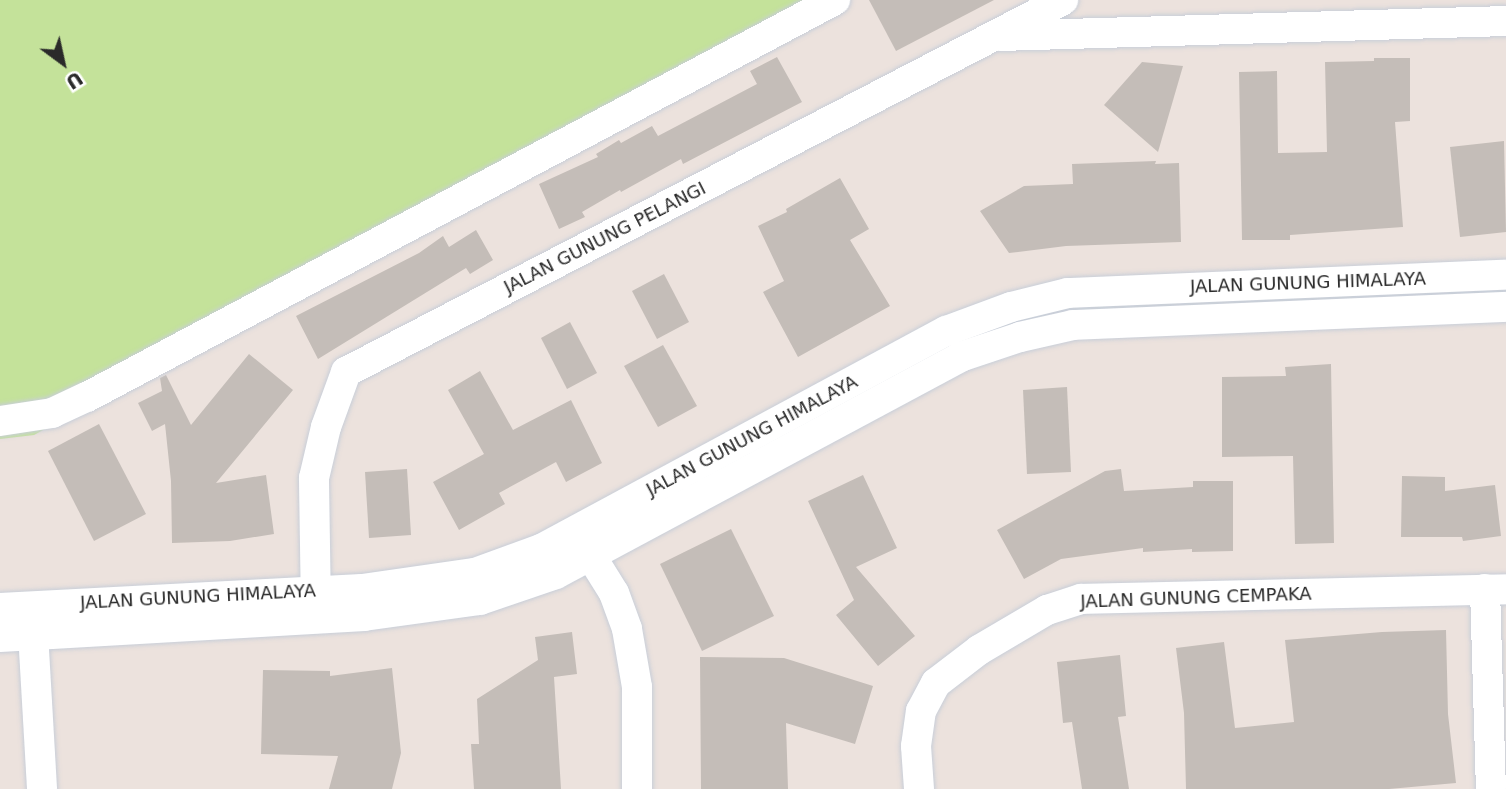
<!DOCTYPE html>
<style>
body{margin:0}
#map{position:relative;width:1506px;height:789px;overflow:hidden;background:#ece2dd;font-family:"DejaVu Sans",sans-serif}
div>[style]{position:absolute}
.green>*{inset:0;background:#c4e29a}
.building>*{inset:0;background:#c4bdb8}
.roads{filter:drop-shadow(0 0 2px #c8ced8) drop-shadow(0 0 2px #c8ced8)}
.minor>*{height:30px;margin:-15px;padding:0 15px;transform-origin:15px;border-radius:15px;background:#fff}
span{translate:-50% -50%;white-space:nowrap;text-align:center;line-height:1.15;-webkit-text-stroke:5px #fff;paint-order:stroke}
.street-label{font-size:18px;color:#2a2a2a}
.north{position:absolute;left:28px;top:28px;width:70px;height:70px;-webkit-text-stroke:5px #fff;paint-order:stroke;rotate:147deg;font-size:19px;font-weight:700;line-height:28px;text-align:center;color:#2a2a2a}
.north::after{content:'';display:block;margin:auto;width:24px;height:32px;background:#2a2a2a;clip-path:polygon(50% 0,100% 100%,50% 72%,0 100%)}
</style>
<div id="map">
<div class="green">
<div style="clip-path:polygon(0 0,844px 0,34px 435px,0 439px)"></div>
</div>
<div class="building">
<div style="clip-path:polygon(869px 0,994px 0,896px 51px)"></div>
<div style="clip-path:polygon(777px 57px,802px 102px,683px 164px,681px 159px,621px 192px,620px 190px,582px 212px,585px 217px,559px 229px,539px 184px,598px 157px,596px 154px,619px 140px,621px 143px,652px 126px,658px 136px,757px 84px,750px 71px)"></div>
<div style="clip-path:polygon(1374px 58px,1410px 58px,1410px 121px,1395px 122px,1403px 227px,1290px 235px,1290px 240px,1242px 240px,1239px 72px,1277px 71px,1278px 153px,1327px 152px,1325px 62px,1374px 61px)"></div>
<div style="clip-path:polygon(1142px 62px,1183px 66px,1158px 152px,1104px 105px)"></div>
<div style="clip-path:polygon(1504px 141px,1506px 232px,1460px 237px,1450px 147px)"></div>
<div style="clip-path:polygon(1156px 161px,1155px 164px,1179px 163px,1181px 242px,1066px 246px,1009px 253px,980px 211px,1024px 186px,1073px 184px,1072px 164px)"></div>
<div style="clip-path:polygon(840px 178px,869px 229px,850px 240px,890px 306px,798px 357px,763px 292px,784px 281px,758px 226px,787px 212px,786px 209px)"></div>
<div style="clip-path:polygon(476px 230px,493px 260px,470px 274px,466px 268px,318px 359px,296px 316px,419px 253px,443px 236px,449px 247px)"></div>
<div style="clip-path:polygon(664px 274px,689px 322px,657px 339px,632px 291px)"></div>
<div style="clip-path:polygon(570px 322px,597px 373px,567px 389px,541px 338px)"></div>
<div style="clip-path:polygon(663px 345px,697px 406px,658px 427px,624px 366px)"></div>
<div style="clip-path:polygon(249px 354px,293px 390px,216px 483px,266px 475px,274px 534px,230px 541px,172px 543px,171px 481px,165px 424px,152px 431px,138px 403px,162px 391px,160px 378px,166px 375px,191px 425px)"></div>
<div style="clip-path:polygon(1331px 364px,1334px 543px,1295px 544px,1293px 456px,1222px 457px,1222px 377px,1286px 376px,1285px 367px)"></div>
<div style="clip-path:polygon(480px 371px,513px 430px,571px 400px,602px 463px,566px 482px,556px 462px,499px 493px,505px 504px,459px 530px,433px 482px,484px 454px,448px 390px)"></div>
<div style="clip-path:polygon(1067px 387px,1071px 472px,1027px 474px,1023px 390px)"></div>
<div style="clip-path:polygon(99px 424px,146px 514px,94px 541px,48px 451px)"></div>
<div style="clip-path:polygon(407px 469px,411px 535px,369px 538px,365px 472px)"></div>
<div style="clip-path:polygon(1121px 469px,1124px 491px,1193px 487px,1193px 481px,1233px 481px,1233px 551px,1192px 552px,1192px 549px,1143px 552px,1143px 548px,1061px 559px,1024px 579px,997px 530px,1105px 471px)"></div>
<div style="clip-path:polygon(863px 475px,897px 548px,856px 567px,915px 636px,878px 666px,836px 615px,854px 600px,808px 501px)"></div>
<div style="clip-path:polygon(1402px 476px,1445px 477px,1445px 491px,1495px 485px,1501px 536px,1463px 541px,1462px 537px,1401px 537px)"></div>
<div style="clip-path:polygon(731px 529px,774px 616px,702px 651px,660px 564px)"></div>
<div style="clip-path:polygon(1446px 630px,1448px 714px,1456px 783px,1389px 789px,1186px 789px,1184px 713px,1176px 648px,1224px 642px,1235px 728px,1294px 722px,1285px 640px,1382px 632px)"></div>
<div style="clip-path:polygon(572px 632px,577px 674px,554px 677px,561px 789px,474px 789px,471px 744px,479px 744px,477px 699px,538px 660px,535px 637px)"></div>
<div style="clip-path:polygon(1120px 655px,1126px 716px,1118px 717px,1129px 789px,1082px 789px,1072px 722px,1063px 723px,1057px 662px)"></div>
<div style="clip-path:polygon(700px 657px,784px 658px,873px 686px,855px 744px,786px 723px,788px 789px,701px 789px)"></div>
<div style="clip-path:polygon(392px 668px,401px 753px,392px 789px,329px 789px,338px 756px,261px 754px,263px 670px,330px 671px,330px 676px)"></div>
</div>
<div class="roads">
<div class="minor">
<div style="left:999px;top:36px;width:507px;rotate:-1.69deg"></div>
<div style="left:0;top:421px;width:53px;rotate:-8.7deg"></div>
<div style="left:52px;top:413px;width:38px;rotate:-25deg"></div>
<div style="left:87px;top:397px;width:847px;rotate:-27.96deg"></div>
<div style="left:581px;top:540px;width:62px;rotate:58.1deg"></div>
<div style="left:614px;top:593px;width:38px;rotate:70deg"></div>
<div style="left:627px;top:629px;width:59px;rotate:80.2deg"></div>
<div style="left:637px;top:687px;width:102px;rotate:90deg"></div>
<div style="left:1485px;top:589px;width:200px;rotate:88.3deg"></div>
<div style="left:0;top:608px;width:362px;rotate:-3deg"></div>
<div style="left:362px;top:589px;width:114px;rotate:-8.1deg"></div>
<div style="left:475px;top:573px;width:70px;rotate:-20deg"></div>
<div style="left:541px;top:549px;width:460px;rotate:-28.3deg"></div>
<div style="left:946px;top:331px;width:69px;rotate:-20.3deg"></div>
<div style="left:1011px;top:307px;width:59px;rotate:-13.8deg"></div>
<div style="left:1068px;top:293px;width:438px;rotate:-2.4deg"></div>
<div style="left:316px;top:609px;width:131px;rotate:-90.9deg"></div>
<div style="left:314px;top:478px;width:52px;rotate:-76.8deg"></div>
<div style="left:326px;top:427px;width:59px;rotate:-70deg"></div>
<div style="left:346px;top:372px;width:808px;rotate:-27.42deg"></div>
<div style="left:32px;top:615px;width:174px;rotate:86.7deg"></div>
<div style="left:0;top:637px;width:365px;rotate:-3.3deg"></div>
<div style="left:364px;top:616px;width:117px;rotate:-7.9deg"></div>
<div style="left:480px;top:600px;width:80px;rotate:-18.9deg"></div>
<div style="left:556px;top:574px;width:459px;rotate:-28.2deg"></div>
<div style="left:960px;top:357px;width:63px;rotate:-18.4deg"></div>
<div style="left:1020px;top:337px;width:54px;rotate:-12.8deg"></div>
<div style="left:1073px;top:325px;width:433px;rotate:-2.4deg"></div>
<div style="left:919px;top:789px;width:43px;rotate:-94deg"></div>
<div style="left:916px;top:746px;width:35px;rotate:-82deg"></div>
<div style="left:921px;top:711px;width:32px;rotate:-62deg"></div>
<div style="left:936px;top:683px;width:54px;rotate:-37.5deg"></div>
<div style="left:979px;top:650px;width:79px;rotate:-30.5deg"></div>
<div style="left:1047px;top:610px;width:36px;rotate:-18deg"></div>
<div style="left:1081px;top:599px;width:425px;rotate:-1.3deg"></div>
</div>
</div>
<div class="street-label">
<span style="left:605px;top:238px;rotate:-27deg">JALAN GUNUNG PELANGI</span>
<span style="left:1308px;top:283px;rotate:-2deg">JALAN GUNUNG HIMALAYA</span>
<span style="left:752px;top:436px;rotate:-28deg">JALAN GUNUNG HIMALAYA</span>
<span style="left:198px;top:597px;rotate:-3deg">JALAN GUNUNG HIMALAYA</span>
<span style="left:1196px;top:598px;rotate:-2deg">JALAN GUNUNG CEMPAKA</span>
</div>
<div class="north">U</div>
</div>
